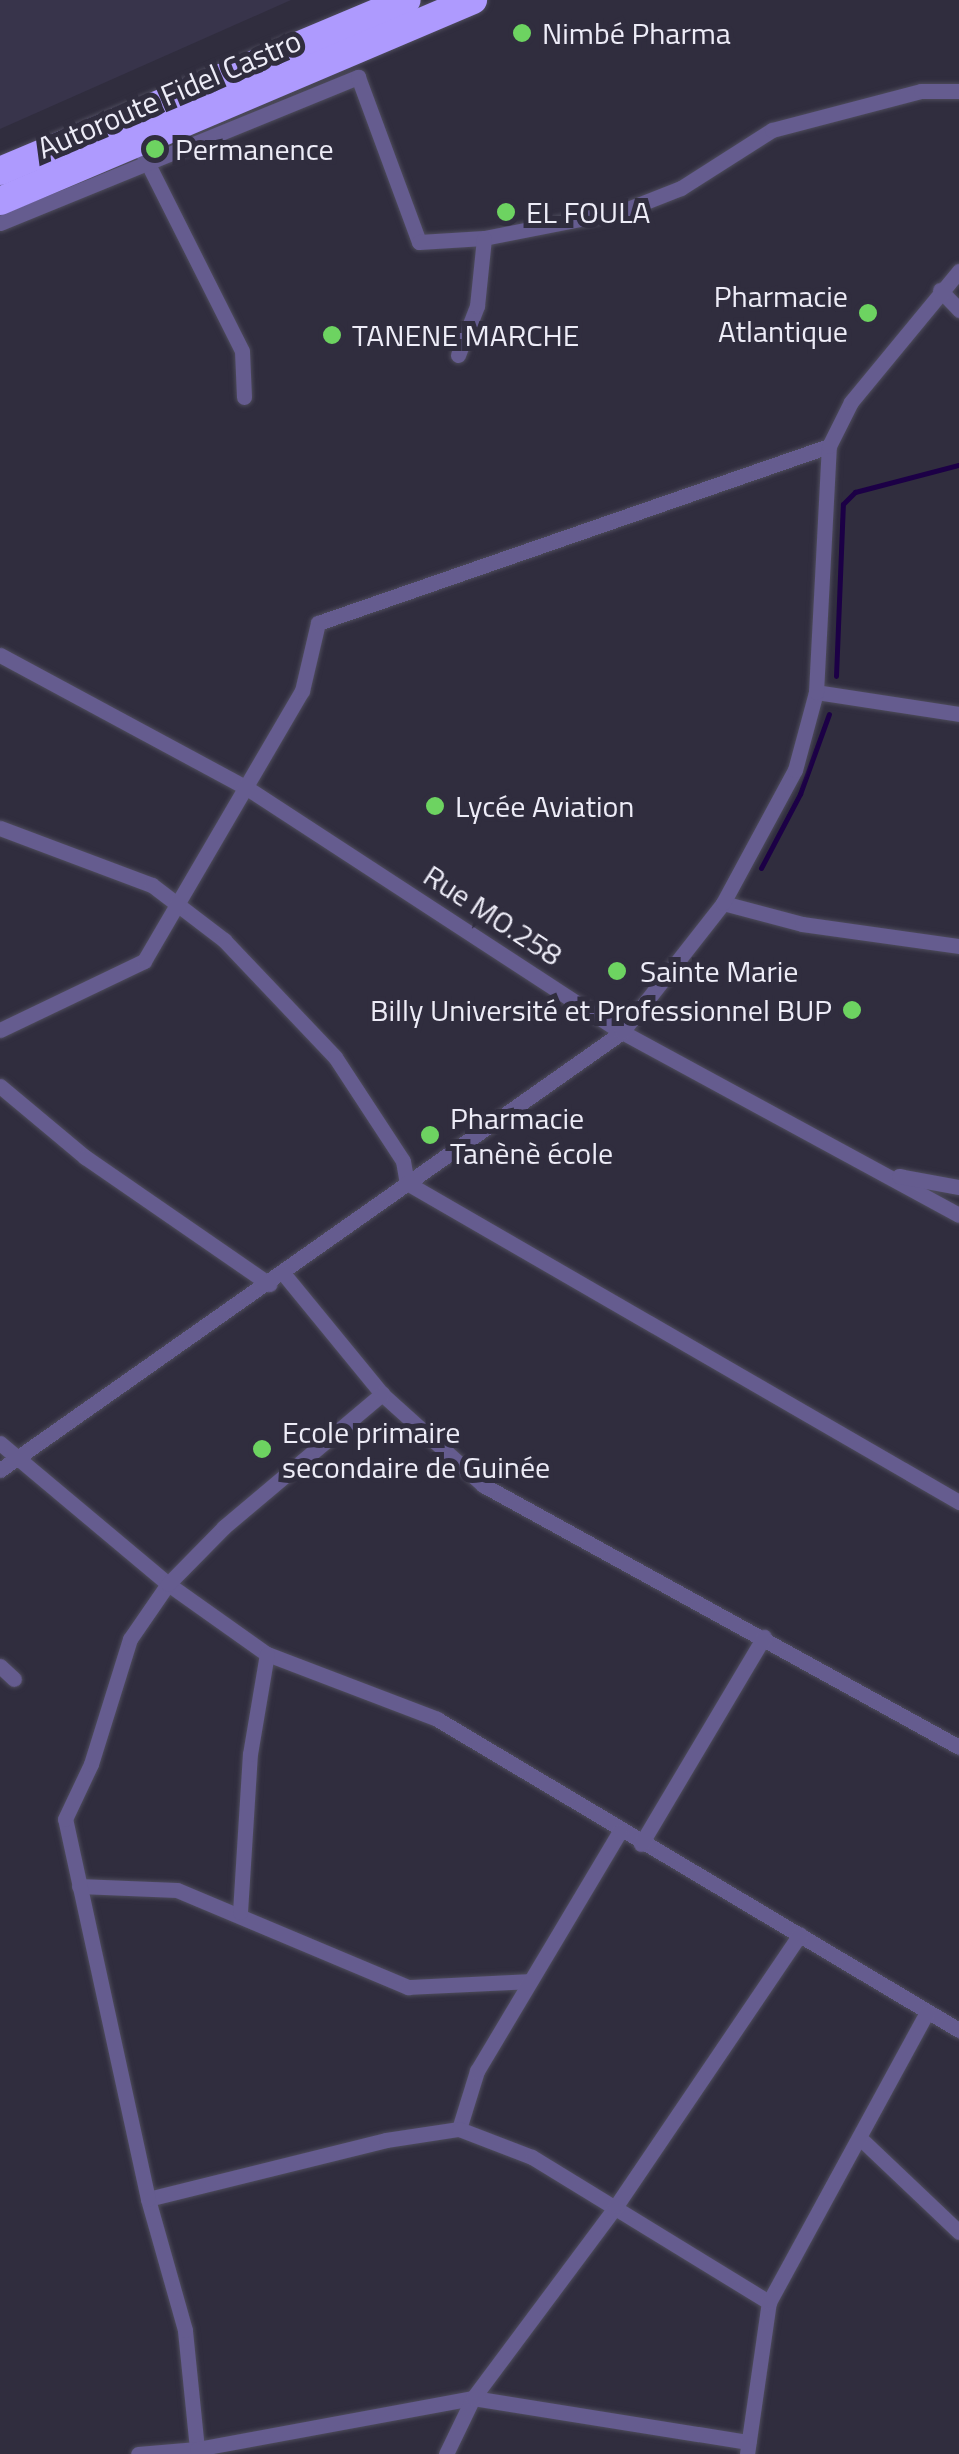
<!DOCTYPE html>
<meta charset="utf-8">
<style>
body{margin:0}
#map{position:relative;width:959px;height:2454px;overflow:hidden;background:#302d3e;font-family:"Titillium Web",sans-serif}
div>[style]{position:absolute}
.built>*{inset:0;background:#38344b}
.stream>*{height:5px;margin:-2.5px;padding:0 2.5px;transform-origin:2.5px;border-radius:2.5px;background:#1c0046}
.roads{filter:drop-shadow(0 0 2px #4e4c5c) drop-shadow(0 0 2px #4e4c5c)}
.street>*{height:15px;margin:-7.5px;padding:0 7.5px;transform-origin:7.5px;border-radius:7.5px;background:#655c8f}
.highway>*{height:28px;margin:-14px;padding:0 14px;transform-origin:14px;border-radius:14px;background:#ae9afe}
.dots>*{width:28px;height:28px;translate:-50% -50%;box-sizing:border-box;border:5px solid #302d3e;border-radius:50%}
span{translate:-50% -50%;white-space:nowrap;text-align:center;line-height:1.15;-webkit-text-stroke:10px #302d3e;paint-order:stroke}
.poi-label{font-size:30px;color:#edecf7}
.left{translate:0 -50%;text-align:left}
.right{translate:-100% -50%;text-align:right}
.street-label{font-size:30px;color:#edecf7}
</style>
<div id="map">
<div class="built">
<div style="clip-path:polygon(0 0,291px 0,0 129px)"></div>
</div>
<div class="stream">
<div style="left:836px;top:676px;width:172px;rotate:-87.7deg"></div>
<div style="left:843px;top:504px;width:17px;rotate:-45deg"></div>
<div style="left:855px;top:492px;width:107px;rotate:-14.6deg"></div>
<div style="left:761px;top:868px;width:84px;rotate:-62.2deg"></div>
<div style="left:800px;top:794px;width:85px;rotate:-70.1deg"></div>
</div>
<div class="roads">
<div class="street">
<div style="left:144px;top:156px;width:218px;rotate:63.3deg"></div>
<div style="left:242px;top:351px;width:46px;rotate:87.5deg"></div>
<div style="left:0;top:223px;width:387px;rotate:-22.2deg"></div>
<div style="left:358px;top:77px;width:176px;rotate:69.7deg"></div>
<div style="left:419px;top:242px;width:65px;rotate:-3.5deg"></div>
<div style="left:484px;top:238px;width:144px;rotate:-11.2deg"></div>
<div style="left:625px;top:210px;width:60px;rotate:-21.4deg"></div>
<div style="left:681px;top:188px;width:108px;rotate:-32.5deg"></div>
<div style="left:772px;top:130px;width:154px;rotate:-14.7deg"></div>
<div style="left:921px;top:91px;width:38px"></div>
<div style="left:940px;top:290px;width:28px;rotate:46deg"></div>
<div style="left:458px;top:355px;width:53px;rotate:-68.8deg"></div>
<div style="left:477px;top:306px;width:68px;rotate:-84.1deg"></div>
<div style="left:0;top:655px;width:281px;rotate:28.3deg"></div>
<div style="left:247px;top:788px;width:447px;rotate:33.1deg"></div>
<div style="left:622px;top:1032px;width:383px;rotate:28.5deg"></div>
<div style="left:816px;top:692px;width:145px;rotate:8.7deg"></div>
<div style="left:0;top:828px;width:162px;rotate:20.6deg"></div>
<div style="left:152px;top:885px;width:91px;rotate:37.4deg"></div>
<div style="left:224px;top:940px;width:161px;rotate:46.5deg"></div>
<div style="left:335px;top:1057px;width:124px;rotate:56.8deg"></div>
<div style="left:403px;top:1161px;width:22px;rotate:80deg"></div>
<div style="left:407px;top:1183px;width:638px;rotate:30.02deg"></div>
<div style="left:723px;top:903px;width:82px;rotate:14.9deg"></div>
<div style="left:802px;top:924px;width:159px;rotate:8deg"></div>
<div style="left:0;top:1030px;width:160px;rotate:-25.6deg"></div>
<div style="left:144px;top:961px;width:313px;rotate:-59.7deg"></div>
<div style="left:302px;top:691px;width:70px;rotate:-76.8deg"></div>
<div style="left:318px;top:623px;width:541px;rotate:-19.11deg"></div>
<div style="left:0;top:1086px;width:111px;rotate:39.9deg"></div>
<div style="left:85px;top:1157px;width:224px;rotate:34.6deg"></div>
<div style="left:899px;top:1176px;width:61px;rotate:10.4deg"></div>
<div style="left:283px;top:1273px;width:156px;rotate:50.7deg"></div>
<div style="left:382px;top:1394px;width:136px;rotate:42deg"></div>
<div style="left:483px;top:1485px;width:543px;rotate:28.83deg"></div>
<div style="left:0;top:1443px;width:219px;rotate:40deg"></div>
<div style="left:168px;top:1584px;width:121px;rotate:35.3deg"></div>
<div style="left:267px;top:1654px;width:182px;rotate:20.9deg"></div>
<div style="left:437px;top:1719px;width:608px;rotate:30.79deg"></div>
<div style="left:0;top:1470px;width:761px;rotate:-35.15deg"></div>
<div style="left:622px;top:1032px;width:164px;rotate:-51.9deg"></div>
<div style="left:723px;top:903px;width:151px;rotate:-61.6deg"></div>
<div style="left:795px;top:770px;width:81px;rotate:-74.9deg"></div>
<div style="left:816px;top:692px;width:246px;rotate:-87deg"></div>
<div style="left:829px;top:446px;width:49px;rotate:-63.4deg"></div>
<div style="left:851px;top:402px;width:170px;rotate:-50.5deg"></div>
<div style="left:0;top:1666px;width:19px;rotate:43deg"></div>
<div style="left:641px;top:1844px;width:241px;rotate:-59.3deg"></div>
<div style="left:79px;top:1886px;width:98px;rotate:2.3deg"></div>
<div style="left:177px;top:1890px;width:251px;rotate:22.8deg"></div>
<div style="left:408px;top:1987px;width:122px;rotate:-2.8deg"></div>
<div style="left:240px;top:1912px;width:158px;rotate:-86.4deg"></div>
<div style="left:250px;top:1754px;width:101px;rotate:-80.4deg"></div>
<div style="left:459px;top:2129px;width:61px;rotate:-72.8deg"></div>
<div style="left:477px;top:2071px;width:279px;rotate:-59.2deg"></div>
<div style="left:861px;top:2139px;width:135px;rotate:43.5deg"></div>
<div style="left:148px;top:2199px;width:245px;rotate:-13.9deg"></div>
<div style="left:386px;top:2140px;width:74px;rotate:-8.6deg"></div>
<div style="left:459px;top:2129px;width:78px;rotate:21deg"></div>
<div style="left:532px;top:2157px;width:278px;rotate:31.5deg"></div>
<div style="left:197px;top:2449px;width:120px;rotate:-95.8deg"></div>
<div style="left:185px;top:2330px;width:136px;rotate:-105.8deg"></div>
<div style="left:148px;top:2199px;width:389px;rotate:-102.3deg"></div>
<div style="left:65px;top:1819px;width:61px;rotate:-64.7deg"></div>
<div style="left:91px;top:1764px;width:131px;rotate:-72.7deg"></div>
<div style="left:130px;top:1639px;width:67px;rotate:-55.4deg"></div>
<div style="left:168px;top:1584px;width:80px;rotate:-45.5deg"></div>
<div style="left:224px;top:1527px;width:207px;rotate:-40.1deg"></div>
<div style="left:138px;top:2454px;width:59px;rotate:-4.8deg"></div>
<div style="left:197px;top:2449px;width:281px;rotate:-10.5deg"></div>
<div style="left:473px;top:2398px;width:279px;rotate:9.1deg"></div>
<div style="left:446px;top:2454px;width:62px;rotate:-64.3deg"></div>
<div style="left:473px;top:2398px;width:239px;rotate:-53.3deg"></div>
<div style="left:616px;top:2206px;width:328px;rotate:-55.9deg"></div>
<div style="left:747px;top:2454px;width:154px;rotate:-81.8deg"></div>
<div style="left:769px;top:2302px;width:330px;rotate:-61.4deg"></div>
</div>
<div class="highway">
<div style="left:0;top:171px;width:441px;rotate:-22.8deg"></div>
<div style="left:0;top:201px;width:514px;rotate:-23.02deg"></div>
</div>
</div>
<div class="dots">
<div style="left:522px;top:33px;background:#6dd361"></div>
<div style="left:155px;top:149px;background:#6dd361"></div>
<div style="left:506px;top:212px;background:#6dd361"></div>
<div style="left:868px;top:313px;background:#6dd361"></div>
<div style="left:332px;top:335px;background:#6dd361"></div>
<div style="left:435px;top:806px;background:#6dd361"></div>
<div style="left:617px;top:971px;background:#6dd361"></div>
<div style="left:852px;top:1010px;background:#6dd361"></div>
<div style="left:430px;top:1135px;background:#6dd361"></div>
<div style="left:262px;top:1449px;background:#6dd361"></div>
</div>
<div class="poi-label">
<span class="left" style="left:542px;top:33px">Nimbé Pharma</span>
<span class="left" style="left:175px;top:149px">Permanence</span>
<span class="left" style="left:526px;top:212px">EL FOULA</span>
<span class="right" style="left:848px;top:313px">Pharmacie<br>Atlantique</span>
<span class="left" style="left:352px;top:335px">TANENE MARCHE</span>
<span class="left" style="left:455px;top:806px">Lycée Aviation</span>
<span class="left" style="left:640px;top:971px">Sainte Marie</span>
<span class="right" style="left:832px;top:1010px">Billy Université et Professionnel BUP</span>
<span class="left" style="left:450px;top:1135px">Pharmacie<br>Tanènè école</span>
<span class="left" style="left:282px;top:1449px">Ecole primaire<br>secondaire de Guinée</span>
</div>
<div class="street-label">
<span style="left:169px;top:94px;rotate:-23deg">Autoroute Fidel Castro</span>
<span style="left:493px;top:915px;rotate:33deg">Rue MO.258</span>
</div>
</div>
